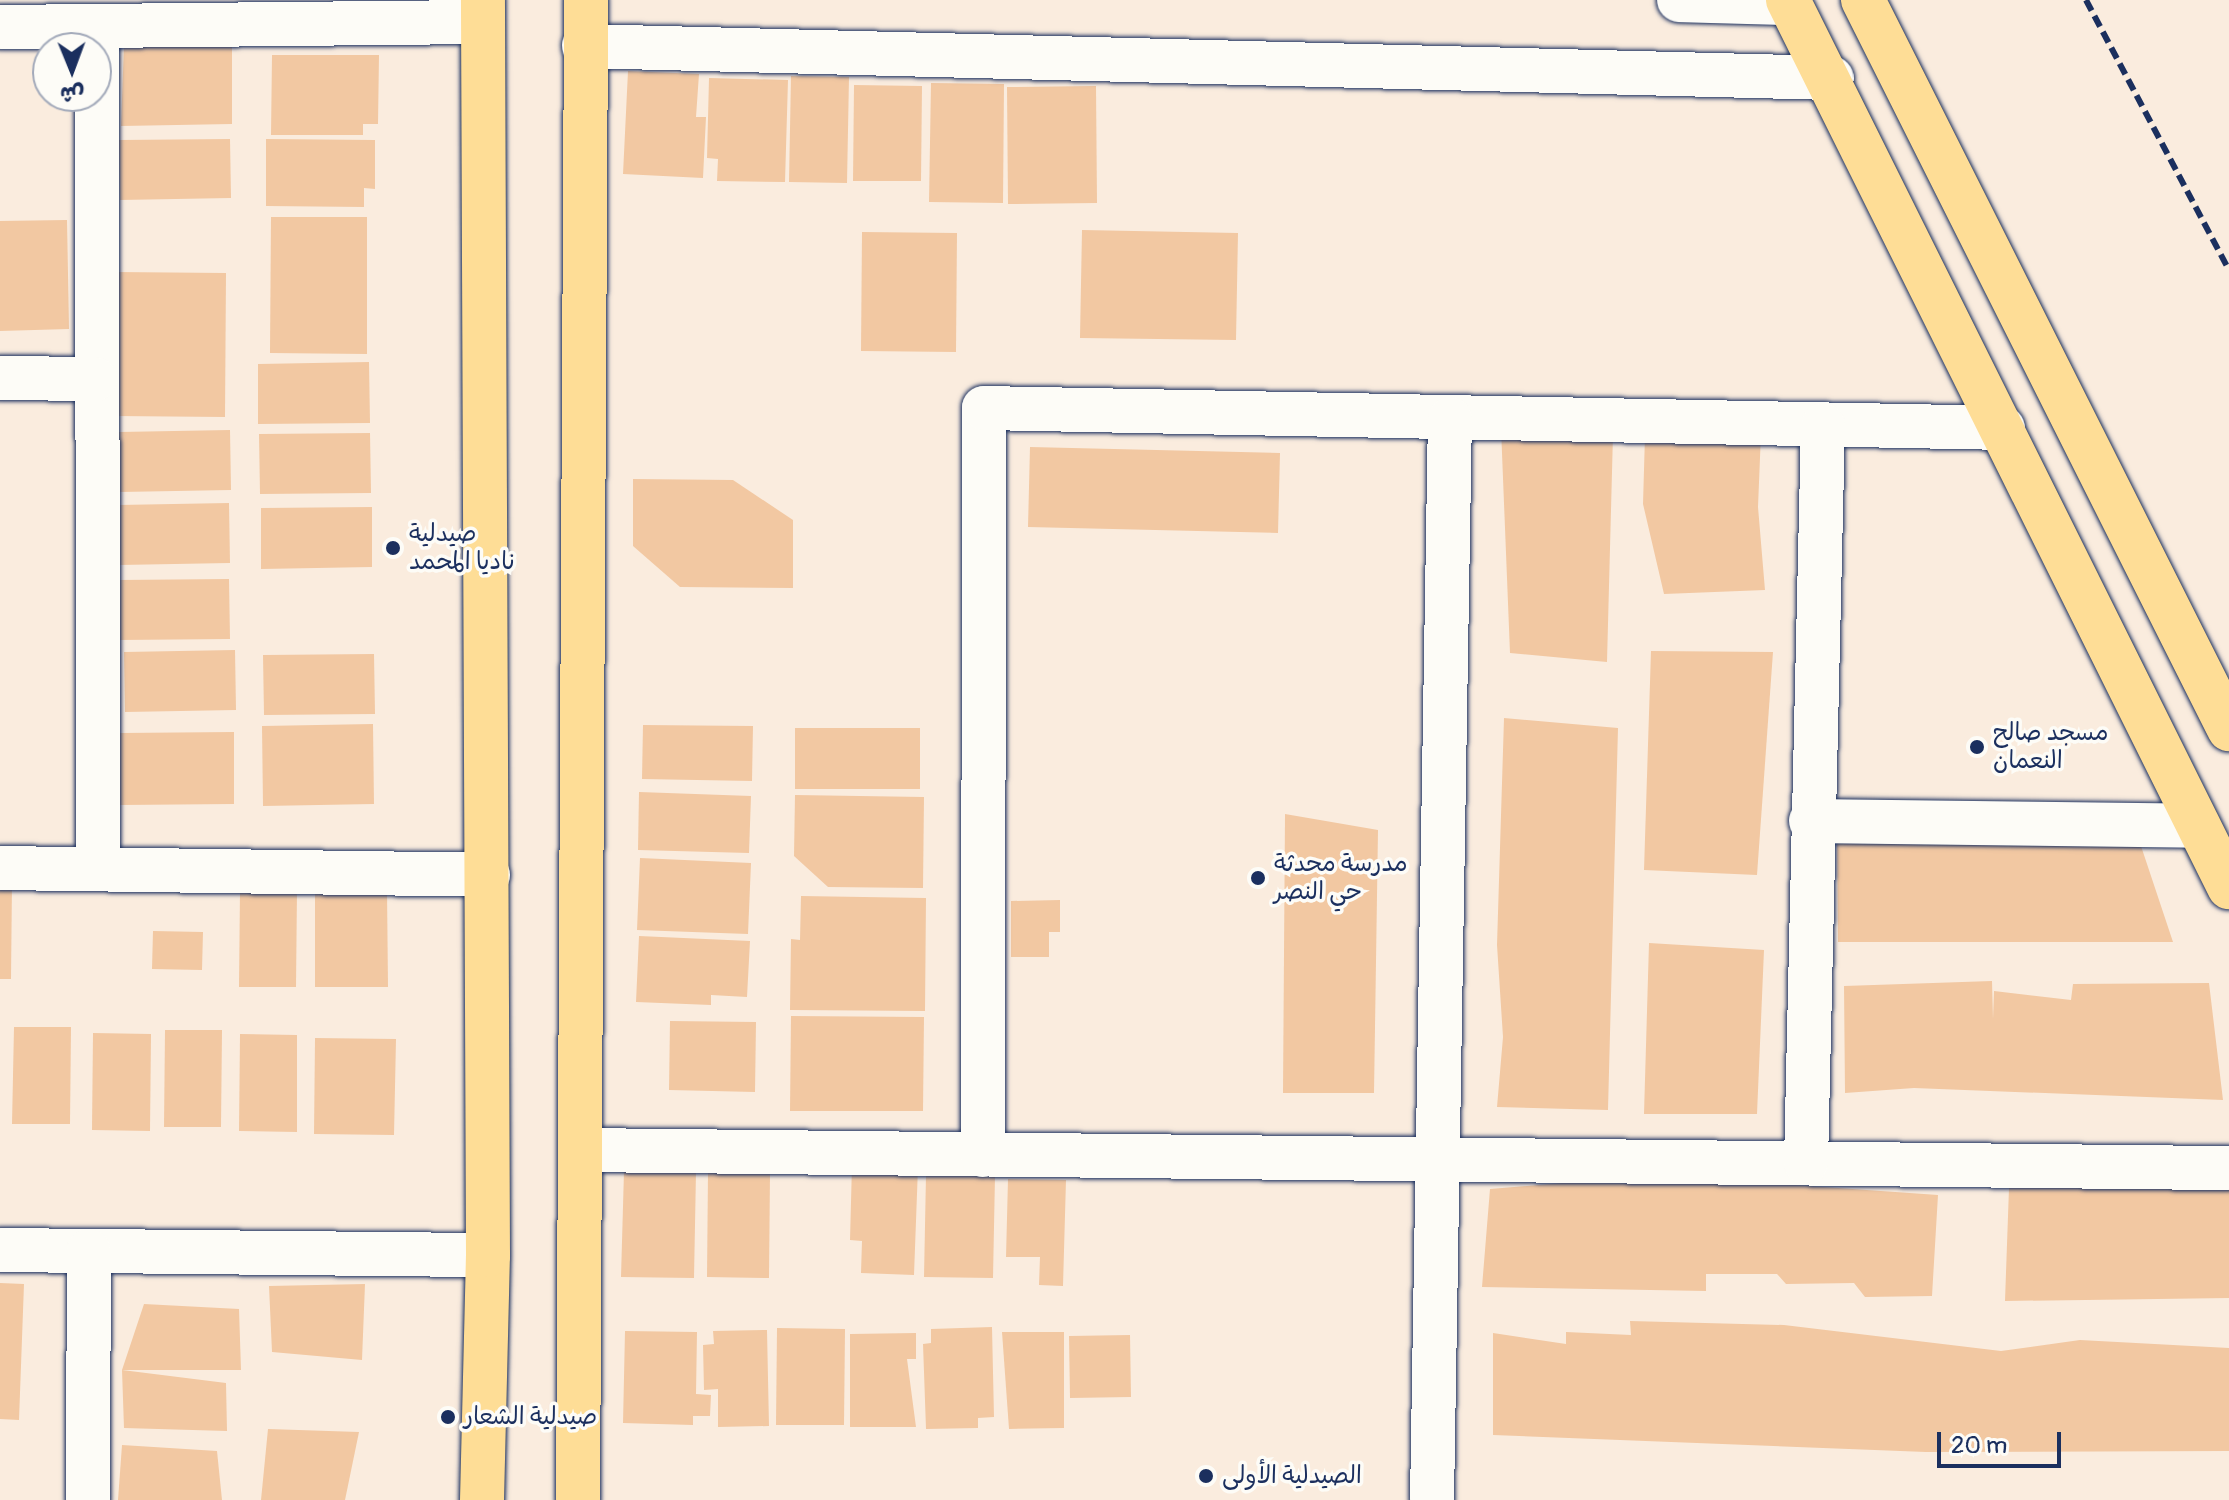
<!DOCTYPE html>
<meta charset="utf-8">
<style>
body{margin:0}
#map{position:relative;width:2229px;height:1500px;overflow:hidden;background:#faecde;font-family:Pangolin,"Playpen Sans Arabic",sans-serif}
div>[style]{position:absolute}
.building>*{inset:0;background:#f2c8a2}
.roads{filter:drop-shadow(0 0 2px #1b2f5e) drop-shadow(0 0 2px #1b2f5e)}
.minor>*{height:44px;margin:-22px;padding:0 22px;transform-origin:22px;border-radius:22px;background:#fdfcf7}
.secondary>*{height:44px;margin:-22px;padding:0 22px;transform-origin:22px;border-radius:22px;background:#fdfcf7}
.primary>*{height:44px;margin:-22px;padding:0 22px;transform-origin:22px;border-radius:22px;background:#fedd96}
.rail>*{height:6px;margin-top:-3px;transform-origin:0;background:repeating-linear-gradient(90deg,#1b2f5e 0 12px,transparent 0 18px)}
.dots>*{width:22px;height:22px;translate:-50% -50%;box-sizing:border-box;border:4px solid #fdfcf7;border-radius:50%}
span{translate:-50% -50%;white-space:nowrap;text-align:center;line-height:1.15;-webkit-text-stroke:7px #fdfcf7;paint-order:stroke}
.poi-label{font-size:24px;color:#1b2f5e}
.left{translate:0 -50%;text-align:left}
.north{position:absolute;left:32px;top:32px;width:80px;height:80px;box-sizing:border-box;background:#fdfcf7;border:2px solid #a3aaba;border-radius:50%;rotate:179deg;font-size:22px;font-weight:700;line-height:32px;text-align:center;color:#1b2f5e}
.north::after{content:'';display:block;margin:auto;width:28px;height:36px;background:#1b2f5e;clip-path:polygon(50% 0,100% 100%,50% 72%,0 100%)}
.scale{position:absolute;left:1937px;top:1432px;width:124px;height:36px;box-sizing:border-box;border:4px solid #1b2f5e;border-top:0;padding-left:10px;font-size:24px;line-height:28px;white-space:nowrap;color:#1b2f5e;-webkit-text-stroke:6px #fdfcf7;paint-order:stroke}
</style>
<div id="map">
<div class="building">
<div style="clip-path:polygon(124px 45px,232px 46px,232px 124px,121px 126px)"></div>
<div style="clip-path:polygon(272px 55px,379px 55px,378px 124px,363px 124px,363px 135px,271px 135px)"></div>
<div style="clip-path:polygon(628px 71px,699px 74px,696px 117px,706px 117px,703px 178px,623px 174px)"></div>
<div style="clip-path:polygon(791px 76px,849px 77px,847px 183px,789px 182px)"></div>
<div style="clip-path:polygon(709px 78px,788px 80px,785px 182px,717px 181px,718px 159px,707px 158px)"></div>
<div style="clip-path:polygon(931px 83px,1004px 84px,1003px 203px,929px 202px)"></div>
<div style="clip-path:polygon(854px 85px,922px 86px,921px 181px,853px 181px)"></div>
<div style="clip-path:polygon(1096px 86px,1097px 203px,1008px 204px,1007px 87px)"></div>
<div style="clip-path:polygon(230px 139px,231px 198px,120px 200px,119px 140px)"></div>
<div style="clip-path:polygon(266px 139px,375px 140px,375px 189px,364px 188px,364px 207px,266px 206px)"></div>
<div style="clip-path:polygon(271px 217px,367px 217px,367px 354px,270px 353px)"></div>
<div style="clip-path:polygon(67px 220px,69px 329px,0 331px,0 221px)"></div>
<div style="clip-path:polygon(1082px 230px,1238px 233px,1236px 340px,1080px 338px)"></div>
<div style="clip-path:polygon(862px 232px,957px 233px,956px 352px,861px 351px)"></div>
<div style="clip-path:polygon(115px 272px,226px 273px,225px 417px,114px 416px)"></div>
<div style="clip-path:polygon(369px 362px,370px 423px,258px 424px,258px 364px)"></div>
<div style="clip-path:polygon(1501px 428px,1613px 434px,1607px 662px,1510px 653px)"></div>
<div style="clip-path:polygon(230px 430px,231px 490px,120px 492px,119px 432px)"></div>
<div style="clip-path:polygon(370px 433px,371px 493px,260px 494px,259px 434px)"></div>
<div style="clip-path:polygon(1761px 433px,1758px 507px,1765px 590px,1664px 594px,1643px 504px,1645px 435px)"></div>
<div style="clip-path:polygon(1030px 447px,1280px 453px,1278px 533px,1028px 527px)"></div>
<div style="clip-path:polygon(633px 479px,733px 480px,793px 520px,793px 588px,680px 587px,633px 546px)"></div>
<div style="clip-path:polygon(229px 503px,230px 563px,119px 565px,118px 505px)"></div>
<div style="clip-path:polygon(372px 507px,372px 567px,261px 569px,261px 508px)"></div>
<div style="clip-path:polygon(229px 579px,230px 639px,119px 640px,118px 580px)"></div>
<div style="clip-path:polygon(235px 650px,236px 710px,125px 712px,124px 652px)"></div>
<div style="clip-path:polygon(1651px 651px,1773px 652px,1757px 875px,1644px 870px)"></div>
<div style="clip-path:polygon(374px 654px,375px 714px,264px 715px,263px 655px)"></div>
<div style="clip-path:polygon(1504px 718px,1618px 728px,1608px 1110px,1497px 1107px,1503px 1037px,1497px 945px)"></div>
<div style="clip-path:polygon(373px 724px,374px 804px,263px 806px,262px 726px)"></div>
<div style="clip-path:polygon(643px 725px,753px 726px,752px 781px,642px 779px)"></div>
<div style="clip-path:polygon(795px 728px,920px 728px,920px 789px,795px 789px)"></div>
<div style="clip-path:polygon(234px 732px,234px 804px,120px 805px,120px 733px)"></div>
<div style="clip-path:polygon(639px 792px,751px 796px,749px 853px,638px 850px)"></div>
<div style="clip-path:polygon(795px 795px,924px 797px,923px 888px,828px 887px,794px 856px)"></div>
<div style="clip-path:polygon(1285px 814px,1378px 830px,1374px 1093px,1283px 1093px)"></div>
<div style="clip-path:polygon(1837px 833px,2141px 846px,2173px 942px,1838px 942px)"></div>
<div style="clip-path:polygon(640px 858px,751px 863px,748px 934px,637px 930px)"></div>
<div style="clip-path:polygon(0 882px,12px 882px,11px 979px,0 979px)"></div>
<div style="clip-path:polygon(240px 890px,297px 890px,296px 987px,239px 987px)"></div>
<div style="clip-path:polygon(387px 890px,388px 987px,315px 987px,315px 891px)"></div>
<div style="clip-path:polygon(801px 896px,926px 898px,925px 1011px,790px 1010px,791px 939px,800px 940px)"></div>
<div style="clip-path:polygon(1060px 900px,1060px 932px,1049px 932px,1049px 957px,1011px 957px,1011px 901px)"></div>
<div style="clip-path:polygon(153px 931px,203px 932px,202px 970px,152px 969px)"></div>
<div style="clip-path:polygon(639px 936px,750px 941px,747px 997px,711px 995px,711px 1005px,636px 1002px)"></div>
<div style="clip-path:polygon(1649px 943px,1764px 950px,1757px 1114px,1644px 1114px)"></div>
<div style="clip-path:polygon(1992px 981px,1993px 1019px,1994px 991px,2071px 1000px,2073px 984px,2209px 983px,2223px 1100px,1914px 1088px,1845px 1093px,1844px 986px)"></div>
<div style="clip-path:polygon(791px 1016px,924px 1017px,923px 1111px,790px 1111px)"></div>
<div style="clip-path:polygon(670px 1021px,756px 1022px,755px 1092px,669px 1090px)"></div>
<div style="clip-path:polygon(14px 1027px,71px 1027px,70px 1124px,12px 1124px)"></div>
<div style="clip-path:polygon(165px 1030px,222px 1030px,221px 1127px,164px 1127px)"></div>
<div style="clip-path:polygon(93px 1033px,151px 1034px,150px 1131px,92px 1130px)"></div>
<div style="clip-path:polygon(240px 1034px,297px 1035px,297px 1132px,239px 1131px)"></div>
<div style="clip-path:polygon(315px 1038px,396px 1039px,394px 1135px,314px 1134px)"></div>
<div style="clip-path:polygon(852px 1164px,918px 1167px,914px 1275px,861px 1273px,862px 1241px,850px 1240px)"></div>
<div style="clip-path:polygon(624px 1171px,696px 1172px,694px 1278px,621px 1277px)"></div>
<div style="clip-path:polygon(708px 1172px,770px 1173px,769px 1278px,707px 1277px)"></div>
<div style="clip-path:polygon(926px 1175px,995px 1176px,993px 1278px,924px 1277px)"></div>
<div style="clip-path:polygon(1008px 1179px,1066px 1180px,1063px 1286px,1039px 1285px,1040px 1257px,1006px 1257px)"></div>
<div style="clip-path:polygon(1562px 1183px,1781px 1184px,1938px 1195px,1932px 1296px,1865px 1297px,1854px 1283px,1786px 1284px,1777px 1274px,1706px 1274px,1706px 1291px,1482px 1287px,1490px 1189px)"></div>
<div style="clip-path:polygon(2086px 1186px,2229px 1189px,2229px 1298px,2005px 1301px,2009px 1188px)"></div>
<div style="clip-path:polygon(0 1283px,24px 1284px,19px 1420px,0 1419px)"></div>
<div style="clip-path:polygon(365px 1284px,362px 1360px,272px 1352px,269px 1286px)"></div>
<div style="clip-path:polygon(144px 1304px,239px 1309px,241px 1370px,122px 1370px)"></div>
<div style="clip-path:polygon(1630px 1321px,1784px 1325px,2001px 1351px,2080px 1340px,2229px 1348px,2229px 1451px,1926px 1452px,1493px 1435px,1493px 1333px,1566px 1344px,1566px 1332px,1631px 1335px)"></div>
<div style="clip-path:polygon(992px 1327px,994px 1417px,978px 1418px,978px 1428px,926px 1429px,923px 1344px,931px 1343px,931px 1329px)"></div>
<div style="clip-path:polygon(777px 1328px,845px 1329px,844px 1425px,776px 1425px)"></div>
<div style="clip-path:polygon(767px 1330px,769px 1426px,718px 1427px,718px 1389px,704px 1390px,703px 1345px,714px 1344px,713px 1331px)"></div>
<div style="clip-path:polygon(625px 1331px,697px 1332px,696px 1394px,711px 1395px,710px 1416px,693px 1416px,693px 1425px,623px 1423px)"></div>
<div style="clip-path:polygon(1002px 1332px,1064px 1332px,1064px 1428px,1009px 1429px)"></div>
<div style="clip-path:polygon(916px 1333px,916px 1359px,907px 1359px,916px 1427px,850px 1427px,850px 1334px)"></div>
<div style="clip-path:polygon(1130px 1335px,1131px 1397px,1070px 1398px,1069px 1336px)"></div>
<div style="clip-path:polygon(122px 1370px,226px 1383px,227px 1431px,124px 1428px)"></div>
<div style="clip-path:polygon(268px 1429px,359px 1432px,345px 1500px,261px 1500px)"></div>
<div style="clip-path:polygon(122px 1445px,217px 1451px,222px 1500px,118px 1500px)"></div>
</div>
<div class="roads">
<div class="minor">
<div style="left:97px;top:26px;width:843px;rotate:89.93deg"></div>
<div style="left:0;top:378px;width:95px;rotate:0.6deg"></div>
<div style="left:1811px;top:821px;width:387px;rotate:0.7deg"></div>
<div style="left:0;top:868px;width:488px;rotate:0.8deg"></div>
<div style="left:580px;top:1150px;width:1649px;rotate:0.63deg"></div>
<div style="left:983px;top:1155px;width:747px;rotate:-89.92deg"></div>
<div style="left:984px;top:408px;width:1019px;rotate:1.12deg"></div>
<div style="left:1806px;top:1163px;width:738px;rotate:-88.68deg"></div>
<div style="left:0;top:1250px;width:488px;rotate:0.6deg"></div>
<div style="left:88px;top:1500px;width:249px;rotate:-89.8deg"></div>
<div style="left:1432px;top:1500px;width:1081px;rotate:-89.05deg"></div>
</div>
<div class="secondary">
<div style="left:1679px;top:0;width:110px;rotate:1.6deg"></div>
<div style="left:0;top:27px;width:483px;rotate:-0.6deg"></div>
<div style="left:584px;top:46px;width:1248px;rotate:1.47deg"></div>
</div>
<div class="primary">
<div style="left:1788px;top:0;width:991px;rotate:63.56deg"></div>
<div style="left:1863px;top:0;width:816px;rotate:63.34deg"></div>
<div style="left:482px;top:1500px;width:245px;rotate:-88.6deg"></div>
<div style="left:488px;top:1255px;width:1255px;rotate:-90.23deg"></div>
<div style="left:578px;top:1500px;width:1500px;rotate:-89.69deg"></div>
</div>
</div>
<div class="rail">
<div style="left:2086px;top:0;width:306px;rotate:62.1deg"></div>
</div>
<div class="dots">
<div style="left:393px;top:548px;background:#1b2f5e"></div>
<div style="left:1977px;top:747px;background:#1b2f5e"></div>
<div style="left:1258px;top:878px;background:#1b2f5e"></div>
<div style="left:448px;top:1417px;background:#1b2f5e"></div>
<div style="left:1206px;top:1476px;background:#1b2f5e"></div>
</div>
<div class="poi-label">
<span class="left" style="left:409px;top:548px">صيدلية<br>ناديا المحمد</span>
<span class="left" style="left:1993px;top:747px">مسجد صالح<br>النعمان</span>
<span class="left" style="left:1274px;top:878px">مدرسة محدثة<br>حي النصر</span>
<span class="left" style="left:464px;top:1417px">صيدلية الشعار</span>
<span class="left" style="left:1222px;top:1476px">الصيدلية الأولى</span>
</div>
<div class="north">ش</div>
<div class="scale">20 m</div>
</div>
